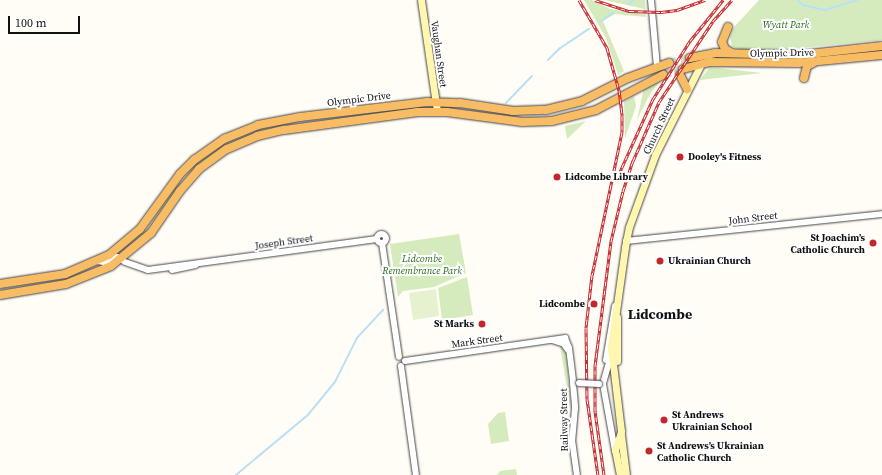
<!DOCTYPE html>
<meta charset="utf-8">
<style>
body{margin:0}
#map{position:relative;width:882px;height:475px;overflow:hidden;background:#fffdf5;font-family:"Source Serif 4",serif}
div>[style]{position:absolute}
.green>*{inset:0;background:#d5ebbd}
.pitch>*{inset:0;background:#e6f2cf}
.stream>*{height:1.5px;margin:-0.75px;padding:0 0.75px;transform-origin:0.75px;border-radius:0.75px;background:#b9e0f7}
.trunk-tunnel>*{height:8px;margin-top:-4px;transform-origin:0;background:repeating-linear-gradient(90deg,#dbdad3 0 8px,transparent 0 12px)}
.roads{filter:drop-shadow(0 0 1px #444) drop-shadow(0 0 1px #444)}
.tertiary>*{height:6px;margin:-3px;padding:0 3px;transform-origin:3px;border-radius:3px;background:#fff}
.tertiary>.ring{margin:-3px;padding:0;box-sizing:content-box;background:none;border:6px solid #fff;border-radius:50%}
.secondary>*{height:7px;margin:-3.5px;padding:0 3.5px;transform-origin:3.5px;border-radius:3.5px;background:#fff6b0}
.trunk>*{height:8px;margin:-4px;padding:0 4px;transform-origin:4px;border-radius:4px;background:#f7bc64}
.rail>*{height:3px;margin-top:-1.5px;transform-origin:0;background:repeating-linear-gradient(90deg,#fff 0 4.5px,#c4262e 0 9px);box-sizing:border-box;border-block:1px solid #c4262e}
.bridges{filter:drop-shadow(0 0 1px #444) drop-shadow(0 0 1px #444)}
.tertiary-bridge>*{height:6px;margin:-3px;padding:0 3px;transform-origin:3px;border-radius:3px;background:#fff}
.dots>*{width:11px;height:11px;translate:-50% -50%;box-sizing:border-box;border:2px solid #fff;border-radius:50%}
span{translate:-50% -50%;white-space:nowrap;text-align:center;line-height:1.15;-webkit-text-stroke:4px #fff;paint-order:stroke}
.park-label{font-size:10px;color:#2f6b1f;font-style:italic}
.street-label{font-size:10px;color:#111}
.poi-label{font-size:10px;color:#111;font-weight:700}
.left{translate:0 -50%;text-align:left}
.right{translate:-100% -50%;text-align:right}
.district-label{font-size:14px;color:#111;font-weight:700}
.scale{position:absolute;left:8px;top:16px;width:72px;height:18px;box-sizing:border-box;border:2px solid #111;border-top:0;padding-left:5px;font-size:12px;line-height:14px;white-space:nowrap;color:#111;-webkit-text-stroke:3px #fff;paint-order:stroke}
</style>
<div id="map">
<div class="green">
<div style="clip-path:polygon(584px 0,592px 0,610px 9px,644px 14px,644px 9px,605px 0,645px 0,646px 17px,615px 14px,603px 21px,624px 71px,618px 75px,606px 38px)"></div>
<div style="clip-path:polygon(759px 0,882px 0,882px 40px,791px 49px,742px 51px,732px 46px,730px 37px,734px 27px)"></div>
<div style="clip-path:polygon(710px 67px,735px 70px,762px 73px,700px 80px)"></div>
<div style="clip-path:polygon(660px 81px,649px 96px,637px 120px,644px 88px)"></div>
<div style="clip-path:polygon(634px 96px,636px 106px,625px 138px,624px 102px)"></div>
<div style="clip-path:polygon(586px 121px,567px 139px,565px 126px)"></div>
<div style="clip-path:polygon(459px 234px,466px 273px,434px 287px,403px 291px,398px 297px,390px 244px)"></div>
<div style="clip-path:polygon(467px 277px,473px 315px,442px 320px,438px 288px)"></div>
<div style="clip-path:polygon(560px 346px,566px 350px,571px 407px,570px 407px)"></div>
<div style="clip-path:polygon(505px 412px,509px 441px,491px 444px,488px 424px,498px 413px)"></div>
<div style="clip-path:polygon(516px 469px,517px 475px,497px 475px,500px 471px)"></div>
</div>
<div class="pitch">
<div style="clip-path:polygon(436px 289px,439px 316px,413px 320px,409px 293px)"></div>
</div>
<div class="stream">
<div style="left:798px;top:0;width:7px;rotate:45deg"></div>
<div style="left:803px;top:5px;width:23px;rotate:13deg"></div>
<div style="left:825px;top:10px;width:34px;rotate:-17deg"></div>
<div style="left:628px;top:4px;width:7px;rotate:-34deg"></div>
<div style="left:600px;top:22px;width:16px;rotate:-35deg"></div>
<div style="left:548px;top:60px;width:16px;rotate:-45deg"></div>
<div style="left:559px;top:49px;width:36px;rotate:-34deg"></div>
<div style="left:506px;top:103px;width:37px;rotate:-46deg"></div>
<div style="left:236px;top:475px;width:94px;rotate:-39.8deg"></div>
<div style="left:308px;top:415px;width:43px;rotate:-50.7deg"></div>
<div style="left:335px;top:382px;width:49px;rotate:-63.4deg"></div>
<div style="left:357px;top:338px;width:38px;rotate:-47deg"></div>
</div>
<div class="trunk-tunnel">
<div style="left:669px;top:63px;width:22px;rotate:-13deg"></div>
<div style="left:663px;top:75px;width:21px;rotate:-17deg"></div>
</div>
<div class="roads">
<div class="tertiary">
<div style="left:651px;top:0;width:67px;rotate:84.9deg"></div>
<div class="ring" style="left:376.5px;top:233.5px;width:3px;height:3px"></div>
<div style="left:626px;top:241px;width:257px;rotate:-6deg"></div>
<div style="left:382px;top:243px;width:115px;rotate:81.5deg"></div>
<div style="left:97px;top:261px;width:7px;rotate:8deg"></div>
<div style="left:104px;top:262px;width:14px;rotate:-21deg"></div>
<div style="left:117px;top:257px;width:6px;rotate:31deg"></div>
<div style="left:125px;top:262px;width:24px;rotate:19deg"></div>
<div style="left:148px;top:270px;width:231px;rotate:-7.7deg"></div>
<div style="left:172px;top:270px;width:24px;rotate:-12deg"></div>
<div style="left:552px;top:340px;width:13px;rotate:18deg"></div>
<div style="left:564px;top:344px;width:7px;rotate:56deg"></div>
<div style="left:612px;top:352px;width:33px;rotate:106deg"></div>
<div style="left:603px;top:384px;width:68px;rotate:79.8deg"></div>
<div style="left:606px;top:360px;width:55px;rotate:-80.5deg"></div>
<div style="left:405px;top:361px;width:162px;rotate:-8.2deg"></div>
<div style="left:565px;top:338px;width:11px;rotate:68deg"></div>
<div style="left:569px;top:348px;width:35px;rotate:83deg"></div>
<div style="left:573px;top:383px;width:25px;rotate:85deg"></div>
<div style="left:575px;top:408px;width:32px;rotate:95deg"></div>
<div style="left:572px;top:440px;width:35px;rotate:82deg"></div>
<div style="left:401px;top:366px;width:110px;rotate:82.2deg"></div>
</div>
<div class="secondary">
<div style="left:421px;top:0;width:112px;rotate:81.8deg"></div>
<div style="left:617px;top:317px;width:44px;rotate:90deg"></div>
<div style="left:621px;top:435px;width:40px;rotate:82.9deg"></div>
<div style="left:620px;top:475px;width:25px;rotate:-101deg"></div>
<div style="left:615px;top:450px;width:20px;rotate:-72deg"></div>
<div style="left:621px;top:431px;width:85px;rotate:-96.8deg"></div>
<div style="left:611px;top:347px;width:101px;rotate:-82deg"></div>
<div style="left:625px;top:247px;width:20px;rotate:-79deg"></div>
<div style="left:629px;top:227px;width:77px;rotate:-70.1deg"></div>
<div style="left:655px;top:155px;width:102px;rotate:-63.2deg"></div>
</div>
<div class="trunk">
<div style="left:728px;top:27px;width:16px;rotate:112deg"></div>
<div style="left:722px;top:42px;width:8px;rotate:67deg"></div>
<div style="left:725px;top:49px;width:8px;rotate:30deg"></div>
<div style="left:690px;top:58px;width:25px;rotate:-11deg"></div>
<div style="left:715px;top:53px;width:85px;rotate:1.3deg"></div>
<div style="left:800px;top:55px;width:82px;rotate:-6.3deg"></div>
<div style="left:683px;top:69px;width:27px;rotate:-15deg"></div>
<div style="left:709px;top:62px;width:89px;rotate:0.6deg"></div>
<div style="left:798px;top:63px;width:84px;rotate:-5.4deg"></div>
<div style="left:680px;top:75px;width:16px;rotate:63deg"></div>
<div style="left:804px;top:78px;width:12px;rotate:-76deg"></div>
<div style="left:807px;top:66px;width:7px;rotate:-27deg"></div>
<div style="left:0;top:284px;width:66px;rotate:-8.7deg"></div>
<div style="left:65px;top:274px;width:48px;rotate:-23.4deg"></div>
<div style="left:109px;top:255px;width:40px;rotate:-40deg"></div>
<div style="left:140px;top:229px;width:68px;rotate:-54deg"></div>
<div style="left:180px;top:174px;width:20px;rotate:-45deg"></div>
<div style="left:194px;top:160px;width:37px;rotate:-35deg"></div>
<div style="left:224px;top:139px;width:37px;rotate:-22deg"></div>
<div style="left:258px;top:125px;width:43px;rotate:-10.8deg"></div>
<div style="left:300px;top:117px;width:128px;rotate:-6.7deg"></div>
<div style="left:427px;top:102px;width:33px;rotate:2deg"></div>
<div style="left:460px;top:103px;width:54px;rotate:8.6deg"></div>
<div style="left:513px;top:111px;width:33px;rotate:-2deg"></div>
<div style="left:546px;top:110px;width:37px;rotate:-14deg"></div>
<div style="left:582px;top:101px;width:51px;rotate:-26.6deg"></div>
<div style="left:628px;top:78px;width:44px;rotate:-20.1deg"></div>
<div style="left:0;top:295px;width:67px;rotate:-9.5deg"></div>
<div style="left:66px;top:284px;width:48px;rotate:-21.8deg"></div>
<div style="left:111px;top:266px;width:52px;rotate:-39.5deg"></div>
<div style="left:151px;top:233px;width:51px;rotate:-55.4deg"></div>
<div style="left:180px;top:191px;width:29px;rotate:-49deg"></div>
<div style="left:199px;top:169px;width:34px;rotate:-36deg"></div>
<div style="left:227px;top:149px;width:33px;rotate:-23deg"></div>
<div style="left:257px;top:136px;width:28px;rotate:-13deg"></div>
<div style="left:284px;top:130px;width:135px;rotate:-7.7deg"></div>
<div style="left:418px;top:112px;width:29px"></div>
<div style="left:447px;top:112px;width:76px;rotate:7.6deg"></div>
<div style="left:522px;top:122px;width:30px;rotate:-2deg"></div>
<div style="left:552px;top:121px;width:45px;rotate:-14deg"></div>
<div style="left:596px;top:110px;width:76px;rotate:-27.6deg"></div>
</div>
</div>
<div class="rail">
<div style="left:579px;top:0;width:56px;rotate:59.7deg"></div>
<div style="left:607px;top:48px;width:44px;rotate:74.1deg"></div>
<div style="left:619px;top:90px;width:26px;rotate:83deg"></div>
<div style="left:622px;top:116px;width:16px;rotate:90deg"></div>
<div style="left:622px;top:132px;width:146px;rotate:101.8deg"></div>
<div style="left:592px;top:275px;width:53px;rotate:96.5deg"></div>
<div style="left:586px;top:328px;width:71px;rotate:89.2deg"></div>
<div style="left:587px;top:399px;width:77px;rotate:81.8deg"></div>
<div style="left:595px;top:0;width:36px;rotate:18deg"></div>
<div style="left:629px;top:11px;width:32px;rotate:2deg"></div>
<div style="left:661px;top:12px;width:16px;rotate:-7deg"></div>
<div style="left:677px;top:10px;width:30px;rotate:-20deg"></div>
<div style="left:618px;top:176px;width:85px;rotate:-65.6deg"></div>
<div style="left:653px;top:99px;width:69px;rotate:-57.5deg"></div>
<div style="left:690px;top:41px;width:53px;rotate:-51.2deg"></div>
<div style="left:604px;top:475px;width:65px;rotate:-98deg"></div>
<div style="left:595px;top:411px;width:45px;rotate:-90deg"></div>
<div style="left:595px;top:366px;width:126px;rotate:-82.7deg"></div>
<div style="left:611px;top:241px;width:51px;rotate:-76.5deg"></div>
<div style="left:623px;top:191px;width:32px;rotate:-72deg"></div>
<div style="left:633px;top:161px;width:64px;rotate:-66.2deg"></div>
<div style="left:659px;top:102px;width:97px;rotate:-56.3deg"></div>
<div style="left:713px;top:21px;width:28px;rotate:-48deg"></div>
</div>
<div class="bridges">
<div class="tertiary-bridge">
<div style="left:579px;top:383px;width:20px;rotate:3deg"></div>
</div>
</div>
<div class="dots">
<div style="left:680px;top:157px;background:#c4262e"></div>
<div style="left:557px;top:177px;background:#c4262e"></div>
<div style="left:873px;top:243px;background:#c4262e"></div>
<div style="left:660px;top:261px;background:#c4262e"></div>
<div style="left:594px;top:304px;background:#c4262e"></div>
<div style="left:482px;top:324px;background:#c4262e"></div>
<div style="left:664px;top:420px;background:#c4262e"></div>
<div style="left:649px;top:451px;background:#c4262e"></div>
</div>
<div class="park-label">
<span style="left:786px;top:25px">Wyatt Park</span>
<span style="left:422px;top:264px">Lidcombe<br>Remembrance Park</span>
</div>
<div class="street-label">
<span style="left:782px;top:53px;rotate:-1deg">Olympic Drive</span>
<span style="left:439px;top:54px;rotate:82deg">Vaughan Street</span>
<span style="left:359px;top:99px;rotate:-7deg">Olympic Drive</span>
<span style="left:659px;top:126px;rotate:-65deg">Church Street</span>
<span style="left:753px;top:218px;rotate:-7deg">John Street</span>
<span style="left:284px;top:242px;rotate:-8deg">Joseph Street</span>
<span style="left:477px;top:341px;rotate:-8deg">Mark Street</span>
<span style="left:564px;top:420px;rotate:-91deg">Railway Street</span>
</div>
<div class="poi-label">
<span class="left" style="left:688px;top:157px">Dooley's Fitness</span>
<span class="left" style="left:565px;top:177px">Lidcombe Library</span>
<span class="right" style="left:865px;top:243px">St Joachim’s<br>Catholic Church</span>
<span class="left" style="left:668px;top:261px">Ukrainian Church</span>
<span class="right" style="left:585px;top:304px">Lidcombe</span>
<span class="right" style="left:474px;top:324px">St Marks</span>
<span class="left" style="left:672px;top:420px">St Andrews<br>Ukrainian School</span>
<span class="left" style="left:657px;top:451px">St Andrews’s Ukrainian<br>Catholic Church</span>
</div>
<div class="district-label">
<span style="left:660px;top:314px">Lidcombe</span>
</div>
<div class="scale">100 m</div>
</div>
